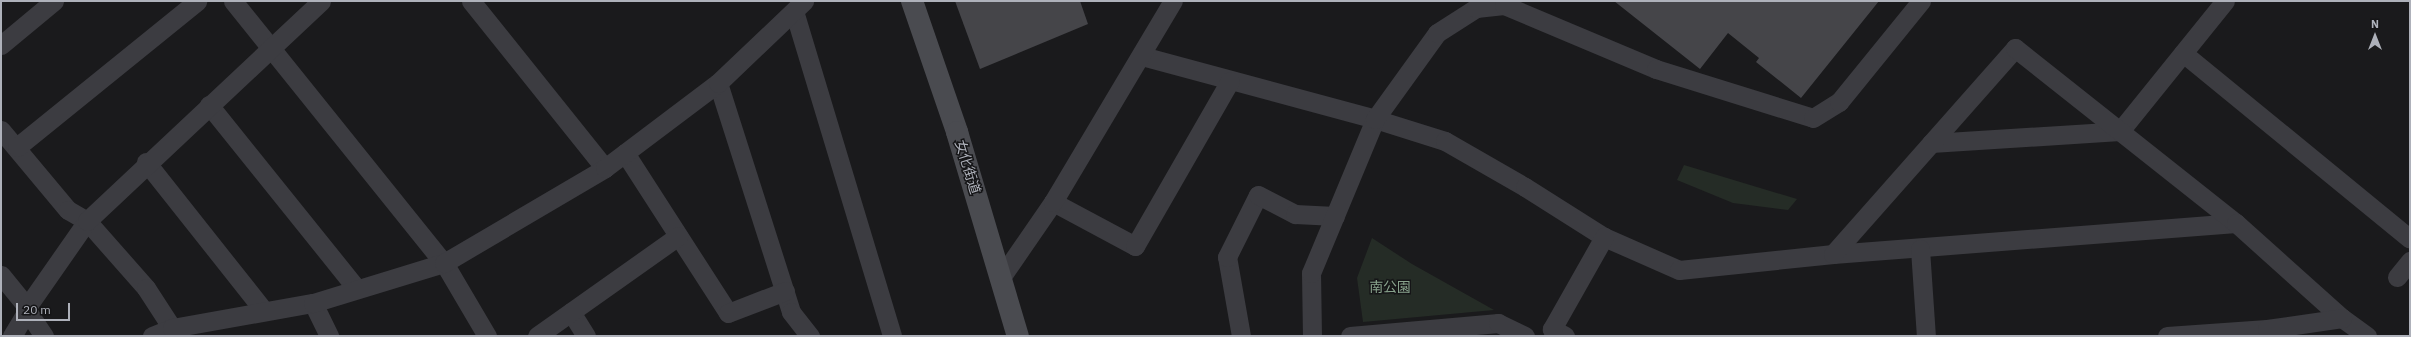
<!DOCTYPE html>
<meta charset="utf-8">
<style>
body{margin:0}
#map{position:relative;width:2411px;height:337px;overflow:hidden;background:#1a1a1c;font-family:"IBM Plex Sans","Noto Sans JP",sans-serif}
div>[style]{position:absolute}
.green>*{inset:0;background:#252c26}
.building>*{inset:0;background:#454549}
.street>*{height:19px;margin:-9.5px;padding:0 9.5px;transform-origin:9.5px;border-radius:9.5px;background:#3c3c41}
.secondary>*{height:22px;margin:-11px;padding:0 11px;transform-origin:11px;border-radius:11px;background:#4a4b50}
span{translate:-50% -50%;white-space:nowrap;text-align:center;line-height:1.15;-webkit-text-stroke:3px #151517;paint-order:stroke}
.street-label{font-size:14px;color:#aeb1ba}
.park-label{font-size:14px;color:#88a28c}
.frame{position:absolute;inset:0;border:2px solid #aeb1ba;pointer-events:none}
.north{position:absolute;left:2355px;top:16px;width:40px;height:40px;-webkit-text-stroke:3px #151517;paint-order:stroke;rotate:0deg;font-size:11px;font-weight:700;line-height:16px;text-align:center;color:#aeb1ba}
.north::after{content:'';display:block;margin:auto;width:14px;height:18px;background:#aeb1ba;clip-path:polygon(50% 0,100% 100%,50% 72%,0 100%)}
.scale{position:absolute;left:16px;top:303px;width:54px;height:18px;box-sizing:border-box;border:2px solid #aeb1ba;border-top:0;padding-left:5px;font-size:12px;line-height:14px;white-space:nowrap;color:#aeb1ba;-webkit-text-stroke:3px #151517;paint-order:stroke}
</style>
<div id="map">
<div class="green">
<div style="clip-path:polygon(1684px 165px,1797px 199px,1788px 210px,1733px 203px,1677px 180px)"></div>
<div style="clip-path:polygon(1372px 238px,1412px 264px,1494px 310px,1363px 322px,1357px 278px)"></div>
</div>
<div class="building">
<div style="clip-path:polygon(955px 1px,1080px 1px,1088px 24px,980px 69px)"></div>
<div style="clip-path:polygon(1614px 1px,1879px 1px,1801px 98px,1756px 62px,1759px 58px,1728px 33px,1700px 69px)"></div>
</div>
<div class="street">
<div style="left:233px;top:1px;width:336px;rotate:51.2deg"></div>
<div style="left:444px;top:263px;width:85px;rotate:59.5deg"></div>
<div style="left:471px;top:1px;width:214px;rotate:51.3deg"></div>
<div style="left:794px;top:11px;width:339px;rotate:73.2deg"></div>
<div style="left:1px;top:45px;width:69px;rotate:-39.7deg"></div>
<div style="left:2183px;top:53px;width:293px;rotate:39.3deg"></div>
<div style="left:1142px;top:56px;width:241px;rotate:15.1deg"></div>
<div style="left:1375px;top:119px;width:73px;rotate:17.4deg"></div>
<div style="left:1445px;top:141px;width:92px;rotate:29.9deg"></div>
<div style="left:1525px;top:187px;width:93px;rotate:32.3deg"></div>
<div style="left:1604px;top:237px;width:82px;rotate:23.7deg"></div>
<div style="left:1679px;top:270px;width:155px;rotate:-5.9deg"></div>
<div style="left:1833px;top:254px;width:404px;rotate:-4.4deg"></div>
<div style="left:718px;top:83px;width:240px;rotate:72.3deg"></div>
<div style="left:791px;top:312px;width:31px;rotate:52deg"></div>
<div style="left:209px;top:105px;width:236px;rotate:51.2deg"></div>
<div style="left:1px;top:130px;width:104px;rotate:50.1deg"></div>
<div style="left:68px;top:210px;width:22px;rotate:30deg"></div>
<div style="left:87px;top:221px;width:89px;rotate:48.6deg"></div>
<div style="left:146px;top:288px;width:48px;rotate:57deg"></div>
<div style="left:1931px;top:143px;width:189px;rotate:-3.6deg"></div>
<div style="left:2120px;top:131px;width:167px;rotate:-51.1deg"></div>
<div style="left:17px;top:147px;width:232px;rotate:-39deg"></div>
<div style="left:625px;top:153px;width:190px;rotate:57.2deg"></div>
<div style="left:728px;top:313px;width:61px;rotate:-21.1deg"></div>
<div style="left:146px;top:162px;width:190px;rotate:51.6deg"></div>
<div style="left:1053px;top:202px;width:93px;rotate:28.2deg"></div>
<div style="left:1135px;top:246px;width:190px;rotate:-60.1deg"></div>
<div style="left:1920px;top:249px;width:87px;rotate:86.1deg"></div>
<div style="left:1833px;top:254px;width:275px;rotate:-48.5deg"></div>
<div style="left:2015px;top:48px;width:282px;rotate:38.4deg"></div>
<div style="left:2236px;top:223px;width:142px;rotate:41.9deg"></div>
<div style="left:2342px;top:318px;width:31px;rotate:36deg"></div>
<div style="left:1px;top:275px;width:41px;rotate:50.9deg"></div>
<div style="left:1002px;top:276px;width:90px;rotate:-55.4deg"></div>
<div style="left:1053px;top:202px;width:234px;rotate:-59.2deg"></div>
<div style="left:2397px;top:277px;width:21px;rotate:-51deg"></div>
<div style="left:313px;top:303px;width:37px;rotate:64deg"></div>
<div style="left:571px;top:312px;width:28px;rotate:58deg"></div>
<div style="left:12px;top:336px;width:29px;rotate:-59deg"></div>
<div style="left:44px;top:336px;width:27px;rotate:-124deg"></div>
<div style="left:29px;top:314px;width:7px;rotate:-106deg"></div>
<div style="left:27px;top:307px;width:105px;rotate:-55.1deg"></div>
<div style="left:87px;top:221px;width:321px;rotate:-43.2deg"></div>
<div style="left:152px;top:336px;width:22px;rotate:-22deg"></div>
<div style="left:172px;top:328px;width:143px;rotate:-10.1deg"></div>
<div style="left:313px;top:303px;width:137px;rotate:-17deg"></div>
<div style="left:444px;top:263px;width:187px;rotate:-30.5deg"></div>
<div style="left:605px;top:168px;width:141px;rotate:-37deg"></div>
<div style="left:718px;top:83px;width:119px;rotate:-43.6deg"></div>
<div style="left:537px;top:336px;width:173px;rotate:-35.3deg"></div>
<div style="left:1241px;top:336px;width:80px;rotate:-100deg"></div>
<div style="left:1227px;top:257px;width:69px;rotate:-63.4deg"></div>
<div style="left:1258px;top:195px;width:42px;rotate:27.2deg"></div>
<div style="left:1295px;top:214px;width:40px;rotate:2.9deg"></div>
<div style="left:1312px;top:336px;width:63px;rotate:-90.9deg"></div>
<div style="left:1311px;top:273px;width:167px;rotate:-67.4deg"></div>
<div style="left:1375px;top:119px;width:106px;rotate:-54.2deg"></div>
<div style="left:1437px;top:33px;width:46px;rotate:-32.7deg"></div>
<div style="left:1476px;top:8px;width:28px;rotate:-6deg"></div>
<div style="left:1504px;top:5px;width:165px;rotate:22.8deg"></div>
<div style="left:1656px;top:69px;width:164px;rotate:17.3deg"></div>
<div style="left:1813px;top:118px;width:31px;rotate:-32deg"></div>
<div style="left:1839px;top:102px;width:130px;rotate:-50.9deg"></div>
<div style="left:1350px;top:336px;width:149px;rotate:-5deg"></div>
<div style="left:1498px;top:323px;width:30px;rotate:26deg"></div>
<div style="left:1565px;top:336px;width:15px;rotate:-152deg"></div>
<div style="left:1552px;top:329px;width:106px;rotate:-60.5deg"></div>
<div style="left:2167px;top:336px;width:100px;rotate:-4deg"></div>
<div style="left:2267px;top:329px;width:76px;rotate:-8.3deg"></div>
</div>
<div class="secondary">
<div style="left:912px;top:1px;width:139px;rotate:71deg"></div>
<div style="left:957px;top:132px;width:213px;rotate:73.4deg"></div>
</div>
<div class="street-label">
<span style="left:968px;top:167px;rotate:73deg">女化街道</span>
</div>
<div class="park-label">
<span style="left:1390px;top:287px">南公園</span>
</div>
<div class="frame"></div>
<div class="north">N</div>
<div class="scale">20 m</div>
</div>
